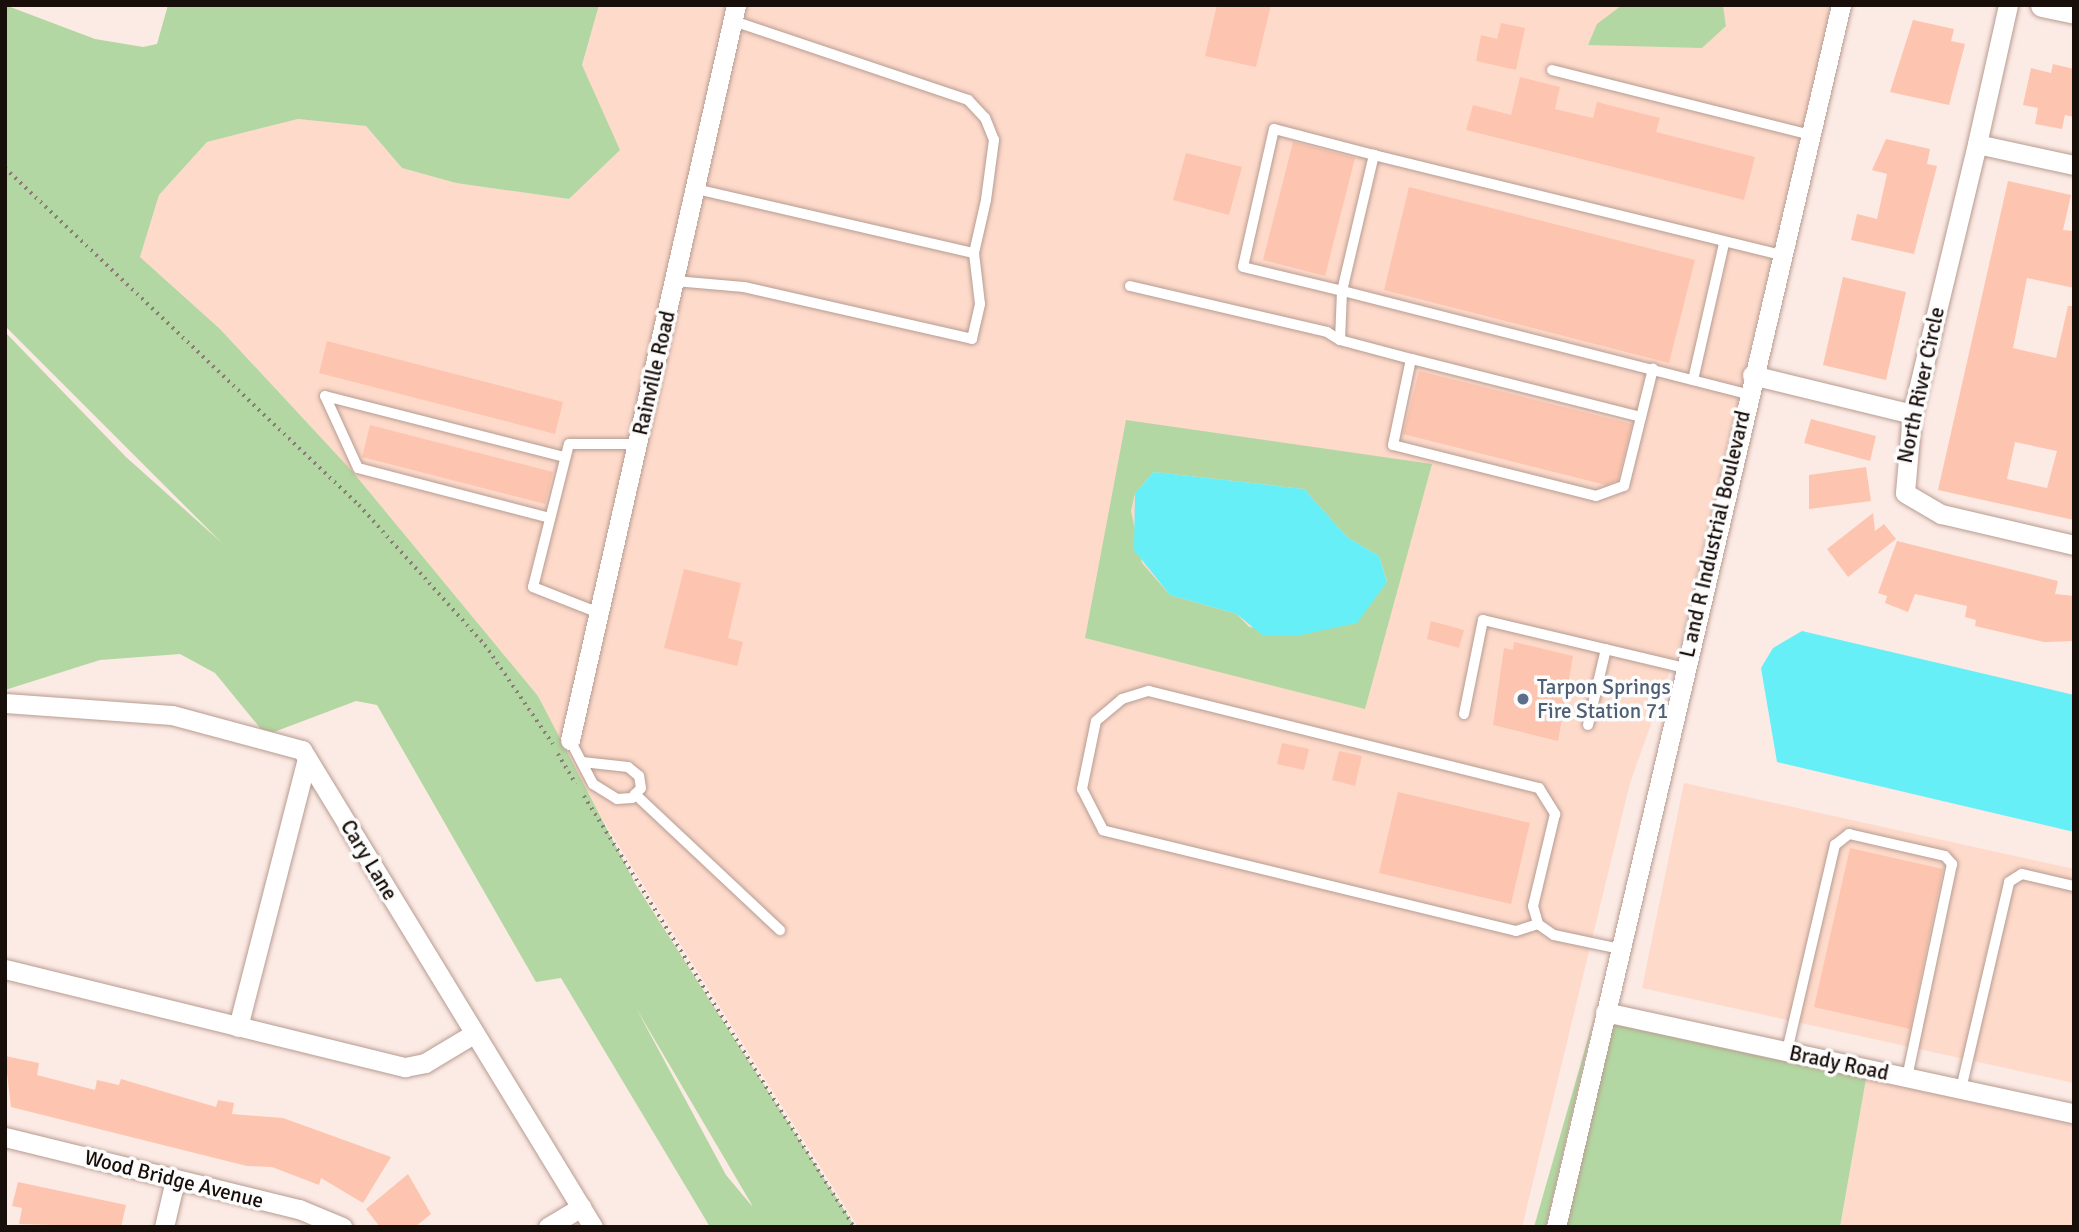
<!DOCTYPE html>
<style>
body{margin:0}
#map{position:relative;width:2079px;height:1232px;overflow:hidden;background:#fceae4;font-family:Signika,sans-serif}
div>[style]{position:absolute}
.built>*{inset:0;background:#fedacb}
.green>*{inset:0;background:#b3d7a2}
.water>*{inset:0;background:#67eff7}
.building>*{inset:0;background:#fdc5af}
.path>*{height:3.5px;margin-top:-1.75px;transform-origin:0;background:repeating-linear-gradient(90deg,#8a7c77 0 2px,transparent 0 7px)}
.roads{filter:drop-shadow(0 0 2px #b79c91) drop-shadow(0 0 2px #b79c91)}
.service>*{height:10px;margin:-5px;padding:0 5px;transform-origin:5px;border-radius:5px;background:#fff}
.minor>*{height:19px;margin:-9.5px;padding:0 9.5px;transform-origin:9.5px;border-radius:9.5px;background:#fff}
.tertiary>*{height:23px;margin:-11.5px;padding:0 11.5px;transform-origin:11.5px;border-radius:11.5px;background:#fff}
.dots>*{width:19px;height:19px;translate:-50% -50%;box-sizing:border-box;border:4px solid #fcfcfc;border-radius:50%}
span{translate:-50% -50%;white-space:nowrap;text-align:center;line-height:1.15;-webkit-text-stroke:7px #fcfcfc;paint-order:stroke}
.street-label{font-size:21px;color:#180e0a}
.service-label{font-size:21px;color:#4e5e75}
.left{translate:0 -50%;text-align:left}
.frame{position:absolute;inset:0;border:7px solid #180e0a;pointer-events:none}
</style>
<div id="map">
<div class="built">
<div style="clip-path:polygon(599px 5px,727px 5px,680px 219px,697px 223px,746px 5px,1622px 5px,1598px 24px,1588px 45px,1726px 26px,1723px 5px,1832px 5px,1681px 640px,1630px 783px,1522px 1227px,858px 1227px,572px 771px,538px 696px,352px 471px,220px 329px,140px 257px,159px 195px,207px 142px,298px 119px,366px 126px,402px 168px,456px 183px,569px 199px,619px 150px,582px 65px)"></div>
<div style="clip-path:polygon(1684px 783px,2074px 869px,2074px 1083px,1642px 988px)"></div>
<div style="clip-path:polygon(1866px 1079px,2074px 1124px,2074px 1227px,1840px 1227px)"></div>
</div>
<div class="green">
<div style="clip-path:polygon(evenodd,5px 5px,95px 39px,143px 47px,157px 44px,168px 5px,599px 5px,582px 65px,620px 150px,569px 199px,456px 183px,402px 168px,366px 126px,298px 119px,207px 142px,159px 195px,140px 257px,220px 329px,352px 471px,538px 696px,636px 885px,855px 1227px,710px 1227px,561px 978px,536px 982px,377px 705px,356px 701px,274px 732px,261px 729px,215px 673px,180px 654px,100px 660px,5px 690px,5px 332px,126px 457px,222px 543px,5px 326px,5px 5px,636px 1008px,752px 1205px,752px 1206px,726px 1175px,636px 1008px)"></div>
<div style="clip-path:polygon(1622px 5px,1723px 5px,1726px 26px,1702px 48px,1588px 45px,1597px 24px)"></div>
<div style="clip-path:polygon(evenodd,1126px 420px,1432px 464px,1365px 709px,1085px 638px,1126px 420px,1154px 472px,1304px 489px,1347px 537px,1379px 556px,1387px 581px,1356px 623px,1297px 632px,1249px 627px,1237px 614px,1170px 595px,1142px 563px,1131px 511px,1135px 493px,1154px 472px)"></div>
<div style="clip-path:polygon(1595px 1014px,1546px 1227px,1534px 1227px)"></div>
<div style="clip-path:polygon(1612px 1024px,1866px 1079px,1840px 1227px,1565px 1227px)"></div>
</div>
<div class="water">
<div style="clip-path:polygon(1154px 472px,1304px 489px,1347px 537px,1379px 556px,1387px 582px,1357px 623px,1296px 636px,1262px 635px,1237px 614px,1170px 595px,1134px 550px,1135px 493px)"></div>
<div style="clip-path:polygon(1802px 631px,2074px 695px,2074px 832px,1777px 762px,1761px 668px,1773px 648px)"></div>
</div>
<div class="building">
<div style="clip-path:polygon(1217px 5px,1271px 5px,1256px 67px,1205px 56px)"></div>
<div style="clip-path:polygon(1913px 20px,1954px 29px,1951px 41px,1965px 44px,1949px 105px,1890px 92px)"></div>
<div style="clip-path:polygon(1501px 23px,1525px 28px,1516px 70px,1476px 61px,1481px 35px,1497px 39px)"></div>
<div style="clip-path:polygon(2053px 64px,2074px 69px,2074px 117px,2065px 115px,2062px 129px,2035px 124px,2038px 108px,2023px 105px,2031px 68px,2051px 73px)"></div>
<div style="clip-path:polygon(1520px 77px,1560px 87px,1555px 109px,1593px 118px,1597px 102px,1660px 118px,1656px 132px,1755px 157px,1744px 200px,1466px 130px,1473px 105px,1511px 115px)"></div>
<div style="clip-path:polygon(1886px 139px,1930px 149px,1927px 164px,1937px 166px,1914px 254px,1851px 240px,1857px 214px,1877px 219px,1887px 174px,1872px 170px)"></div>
<div style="clip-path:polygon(1293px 142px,1355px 158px,1325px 276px,1263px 260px)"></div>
<div style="clip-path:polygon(1186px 153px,1242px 167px,1229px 215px,1173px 200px)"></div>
<div style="clip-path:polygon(evenodd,2008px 181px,2071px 195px,2063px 230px,2074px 231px,2074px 288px,2027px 278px,2013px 348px,2056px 358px,2068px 306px,2074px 306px,2074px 520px,1938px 490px,2008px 181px,2015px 442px,2057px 451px,2047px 488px,2007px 479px,2015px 442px)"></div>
<div style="clip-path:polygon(1409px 187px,1695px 260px,1669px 363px,1384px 290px)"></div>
<div style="clip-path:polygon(1843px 277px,1906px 292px,1886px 380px,1823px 365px)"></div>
<div style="clip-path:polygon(327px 341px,563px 402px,555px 434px,319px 373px)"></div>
<div style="clip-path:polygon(1419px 371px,1632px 424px,1618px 480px,1606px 485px,1403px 434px)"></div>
<div style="clip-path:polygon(1811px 419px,1876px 436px,1870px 461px,1804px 443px)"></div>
<div style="clip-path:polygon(370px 425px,553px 472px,545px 504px,362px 457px)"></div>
<div style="clip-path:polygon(1866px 467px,1871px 501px,1809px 509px,1809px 475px)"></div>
<div style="clip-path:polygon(1873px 513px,1875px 531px,1884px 524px,1896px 539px,1848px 577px,1827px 549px)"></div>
<div style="clip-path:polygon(1897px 541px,2058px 581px,2055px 594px,2074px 596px,2074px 641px,2044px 642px,1975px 626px,1976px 620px,1965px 617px,1967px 606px,1915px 594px,1908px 612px,1885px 603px,1887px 596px,1878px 593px)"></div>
<div style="clip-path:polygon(684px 569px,741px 583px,728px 638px,743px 642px,737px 666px,664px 648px)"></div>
<div style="clip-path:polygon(1431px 621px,1464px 630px,1459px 648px,1427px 639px)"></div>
<div style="clip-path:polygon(1514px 642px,1573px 656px,1558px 741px,1493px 725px,1504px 648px,1513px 650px)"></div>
<div style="clip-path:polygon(1282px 743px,1309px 749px,1304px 770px,1277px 764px)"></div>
<div style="clip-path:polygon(1339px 751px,1362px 756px,1355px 786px,1332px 780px)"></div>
<div style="clip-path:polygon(1398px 792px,1530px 823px,1511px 904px,1379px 873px)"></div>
<div style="clip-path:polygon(1850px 848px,1943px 869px,1910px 1029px,1814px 1007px)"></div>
<div style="clip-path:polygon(5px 1056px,39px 1063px,37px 1075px,95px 1090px,97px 1080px,119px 1085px,121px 1079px,216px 1107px,218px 1100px,234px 1103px,232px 1114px,283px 1118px,391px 1157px,363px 1203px,321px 1178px,319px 1185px,272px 1167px,247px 1166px,11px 1107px)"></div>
<div style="clip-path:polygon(408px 1174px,431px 1214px,415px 1227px,380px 1227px,366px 1209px)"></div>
<div style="clip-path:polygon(18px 1182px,126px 1205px,121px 1227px,19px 1224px,22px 1208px,12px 1206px)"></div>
</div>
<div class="path">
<div style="left:5px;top:168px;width:489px;rotate:43.6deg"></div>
<div style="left:359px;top:505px;width:188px;rotate:48deg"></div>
<div style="left:485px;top:645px;width:120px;rotate:55.5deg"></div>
<div style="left:558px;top:754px;width:35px;rotate:59deg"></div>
<div style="left:584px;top:796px;width:509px;rotate:57.93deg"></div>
</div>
<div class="roads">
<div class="service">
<div style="left:1552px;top:70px;width:266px;rotate:14.1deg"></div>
<div style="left:1374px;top:155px;width:103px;rotate:-165.4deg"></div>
<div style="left:1274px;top:129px;width:141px;rotate:102.7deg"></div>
<div style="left:1243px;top:267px;width:102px;rotate:13.6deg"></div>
<div style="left:1342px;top:291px;width:49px;rotate:92.3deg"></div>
<div style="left:1340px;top:340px;width:73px;rotate:15deg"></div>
<div style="left:696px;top:189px;width:285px;rotate:13deg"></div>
<div style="left:974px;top:253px;width:54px;rotate:-77.2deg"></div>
<div style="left:986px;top:200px;width:61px;rotate:-82.4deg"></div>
<div style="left:994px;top:140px;width:24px;rotate:-112deg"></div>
<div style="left:985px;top:118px;width:25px;rotate:-133deg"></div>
<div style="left:968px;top:100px;width:248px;rotate:-161.4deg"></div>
<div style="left:675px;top:281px;width:69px;rotate:5deg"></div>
<div style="left:744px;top:287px;width:234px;rotate:12.8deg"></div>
<div style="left:972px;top:339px;width:36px;rotate:-77deg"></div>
<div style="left:980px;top:304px;width:51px;rotate:-96.7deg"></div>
<div style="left:1130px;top:286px;width:202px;rotate:13.1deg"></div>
<div style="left:1327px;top:332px;width:15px;rotate:32deg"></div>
<div style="left:1693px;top:380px;width:140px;rotate:-77.2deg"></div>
<div style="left:1747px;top:394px;width:418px;rotate:-165.7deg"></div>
<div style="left:1342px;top:291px;width:140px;rotate:-76.8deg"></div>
<div style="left:1374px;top:155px;width:420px;rotate:13.8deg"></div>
<div style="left:1641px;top:417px;width:237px;rotate:-165.8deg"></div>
<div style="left:1411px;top:359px;width:88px;rotate:101.8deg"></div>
<div style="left:1393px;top:445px;width:209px;rotate:14.1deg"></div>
<div style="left:1596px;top:496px;width:30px;rotate:-20deg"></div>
<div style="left:1624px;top:486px;width:121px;rotate:-76.1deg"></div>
<div style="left:550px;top:518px;width:198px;rotate:-165.4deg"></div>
<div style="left:358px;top:468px;width:79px;rotate:-114.6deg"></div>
<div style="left:325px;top:396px;width:248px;rotate:14.3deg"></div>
<div style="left:599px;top:613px;width:71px;rotate:-158.5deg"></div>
<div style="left:533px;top:587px;width:147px;rotate:-75.9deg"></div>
<div style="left:569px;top:444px;width:69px"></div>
<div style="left:1464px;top:714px;width:96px;rotate:-78.6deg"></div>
<div style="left:1483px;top:620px;width:207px;rotate:13.4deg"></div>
<div style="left:1588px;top:725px;width:78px;rotate:-76.7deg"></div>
<div style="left:570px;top:740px;width:50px;rotate:62.4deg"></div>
<div style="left:593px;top:784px;width:28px;rotate:32deg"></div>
<div style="left:617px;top:799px;width:15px;rotate:-4deg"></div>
<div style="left:632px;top:798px;width:13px;rotate:-48deg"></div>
<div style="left:641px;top:788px;width:12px;rotate:-99deg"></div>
<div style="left:639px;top:776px;width:14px;rotate:-141deg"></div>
<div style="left:628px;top:767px;width:46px;rotate:-173.8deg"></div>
<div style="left:635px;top:794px;width:199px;rotate:43.2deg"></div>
<div style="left:1538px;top:924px;width:23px;rotate:162deg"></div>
<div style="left:1516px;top:931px;width:425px;rotate:-166.3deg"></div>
<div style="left:1103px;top:830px;width:46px;rotate:-117.1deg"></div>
<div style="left:1082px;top:789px;width:69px;rotate:-78.4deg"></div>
<div style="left:1096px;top:721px;width:34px;rotate:-40deg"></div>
<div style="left:1122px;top:699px;width:28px;rotate:-17deg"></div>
<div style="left:1149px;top:691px;width:402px;rotate:14deg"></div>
<div style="left:1539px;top:788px;width:31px;rotate:58deg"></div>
<div style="left:1555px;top:814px;width:95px;rotate:103.4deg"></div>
<div style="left:1533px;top:906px;width:19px;rotate:74deg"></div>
<div style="left:1538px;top:924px;width:19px;rotate:35deg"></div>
<div style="left:1554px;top:935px;width:67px;rotate:12deg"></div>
<div style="left:1787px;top:1051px;width:212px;rotate:-76.9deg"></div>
<div style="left:1835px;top:845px;width:18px;rotate:-38deg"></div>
<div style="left:1849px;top:834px;width:98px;rotate:12.9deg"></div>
<div style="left:1945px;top:856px;width:11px;rotate:49deg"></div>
<div style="left:1952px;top:864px;width:218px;rotate:101.9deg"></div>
<div style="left:1961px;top:1089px;width:212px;rotate:-76.9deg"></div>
<div style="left:2009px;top:882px;width:15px;rotate:-32deg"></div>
<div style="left:2022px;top:874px;width:53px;rotate:13deg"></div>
</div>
<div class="minor">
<div style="left:2008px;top:5px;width:142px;rotate:102.6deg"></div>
<div style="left:1977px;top:144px;width:99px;rotate:12.2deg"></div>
<div style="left:1977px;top:144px;width:278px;rotate:103.5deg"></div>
<div style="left:1912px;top:414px;width:79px;rotate:95.1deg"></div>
<div style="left:1905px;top:493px;width:42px;rotate:30.3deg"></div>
<div style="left:1941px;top:514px;width:137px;rotate:13.1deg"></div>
<div style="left:1752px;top:375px;width:165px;rotate:13.7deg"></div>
<div style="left:5px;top:703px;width:167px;rotate:4.1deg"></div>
<div style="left:172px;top:715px;width:135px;rotate:15.1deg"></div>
<div style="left:302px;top:750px;width:559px;rotate:58.61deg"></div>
<div style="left:570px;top:740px;width:754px;rotate:-77.27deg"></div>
<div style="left:5px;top:969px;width:412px;rotate:13.8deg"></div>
<div style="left:405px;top:1067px;width:20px;rotate:-11deg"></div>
<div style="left:425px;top:1063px;width:58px;rotate:-31deg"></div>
<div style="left:1605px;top:1012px;width:480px;rotate:12.2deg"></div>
<div style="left:238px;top:1027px;width:277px;rotate:-75.6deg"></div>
<div style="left:5px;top:1137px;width:303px;rotate:13.8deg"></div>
<div style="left:299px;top:1209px;width:47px;rotate:22.7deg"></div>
<div style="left:164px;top:1227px;width:48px;rotate:-76.8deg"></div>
<div style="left:548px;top:1227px;width:39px;rotate:-31deg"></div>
<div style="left:1556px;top:1227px;width:1255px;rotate:-76.87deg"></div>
</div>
<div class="tertiary">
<div style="left:2042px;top:5px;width:33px;rotate:12deg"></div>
</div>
</div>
<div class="dots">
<div style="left:1523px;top:699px;background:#5c6f8a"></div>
</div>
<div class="street-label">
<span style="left:654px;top:373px;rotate:-77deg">Rainville Road</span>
<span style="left:1921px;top:385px;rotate:-78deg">North River Circle</span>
<span style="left:1715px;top:534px;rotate:-77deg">L and R Industrial Boulevard</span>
<span style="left:369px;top:860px;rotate:59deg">Cary Lane</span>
<span style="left:1839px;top:1063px;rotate:12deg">Brady Road</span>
<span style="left:174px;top:1179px;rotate:14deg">Wood Bridge Avenue</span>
</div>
<div class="service-label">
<span class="left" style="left:1537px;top:699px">Tarpon Springs<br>Fire Station 71</span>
</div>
<div class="frame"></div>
</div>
